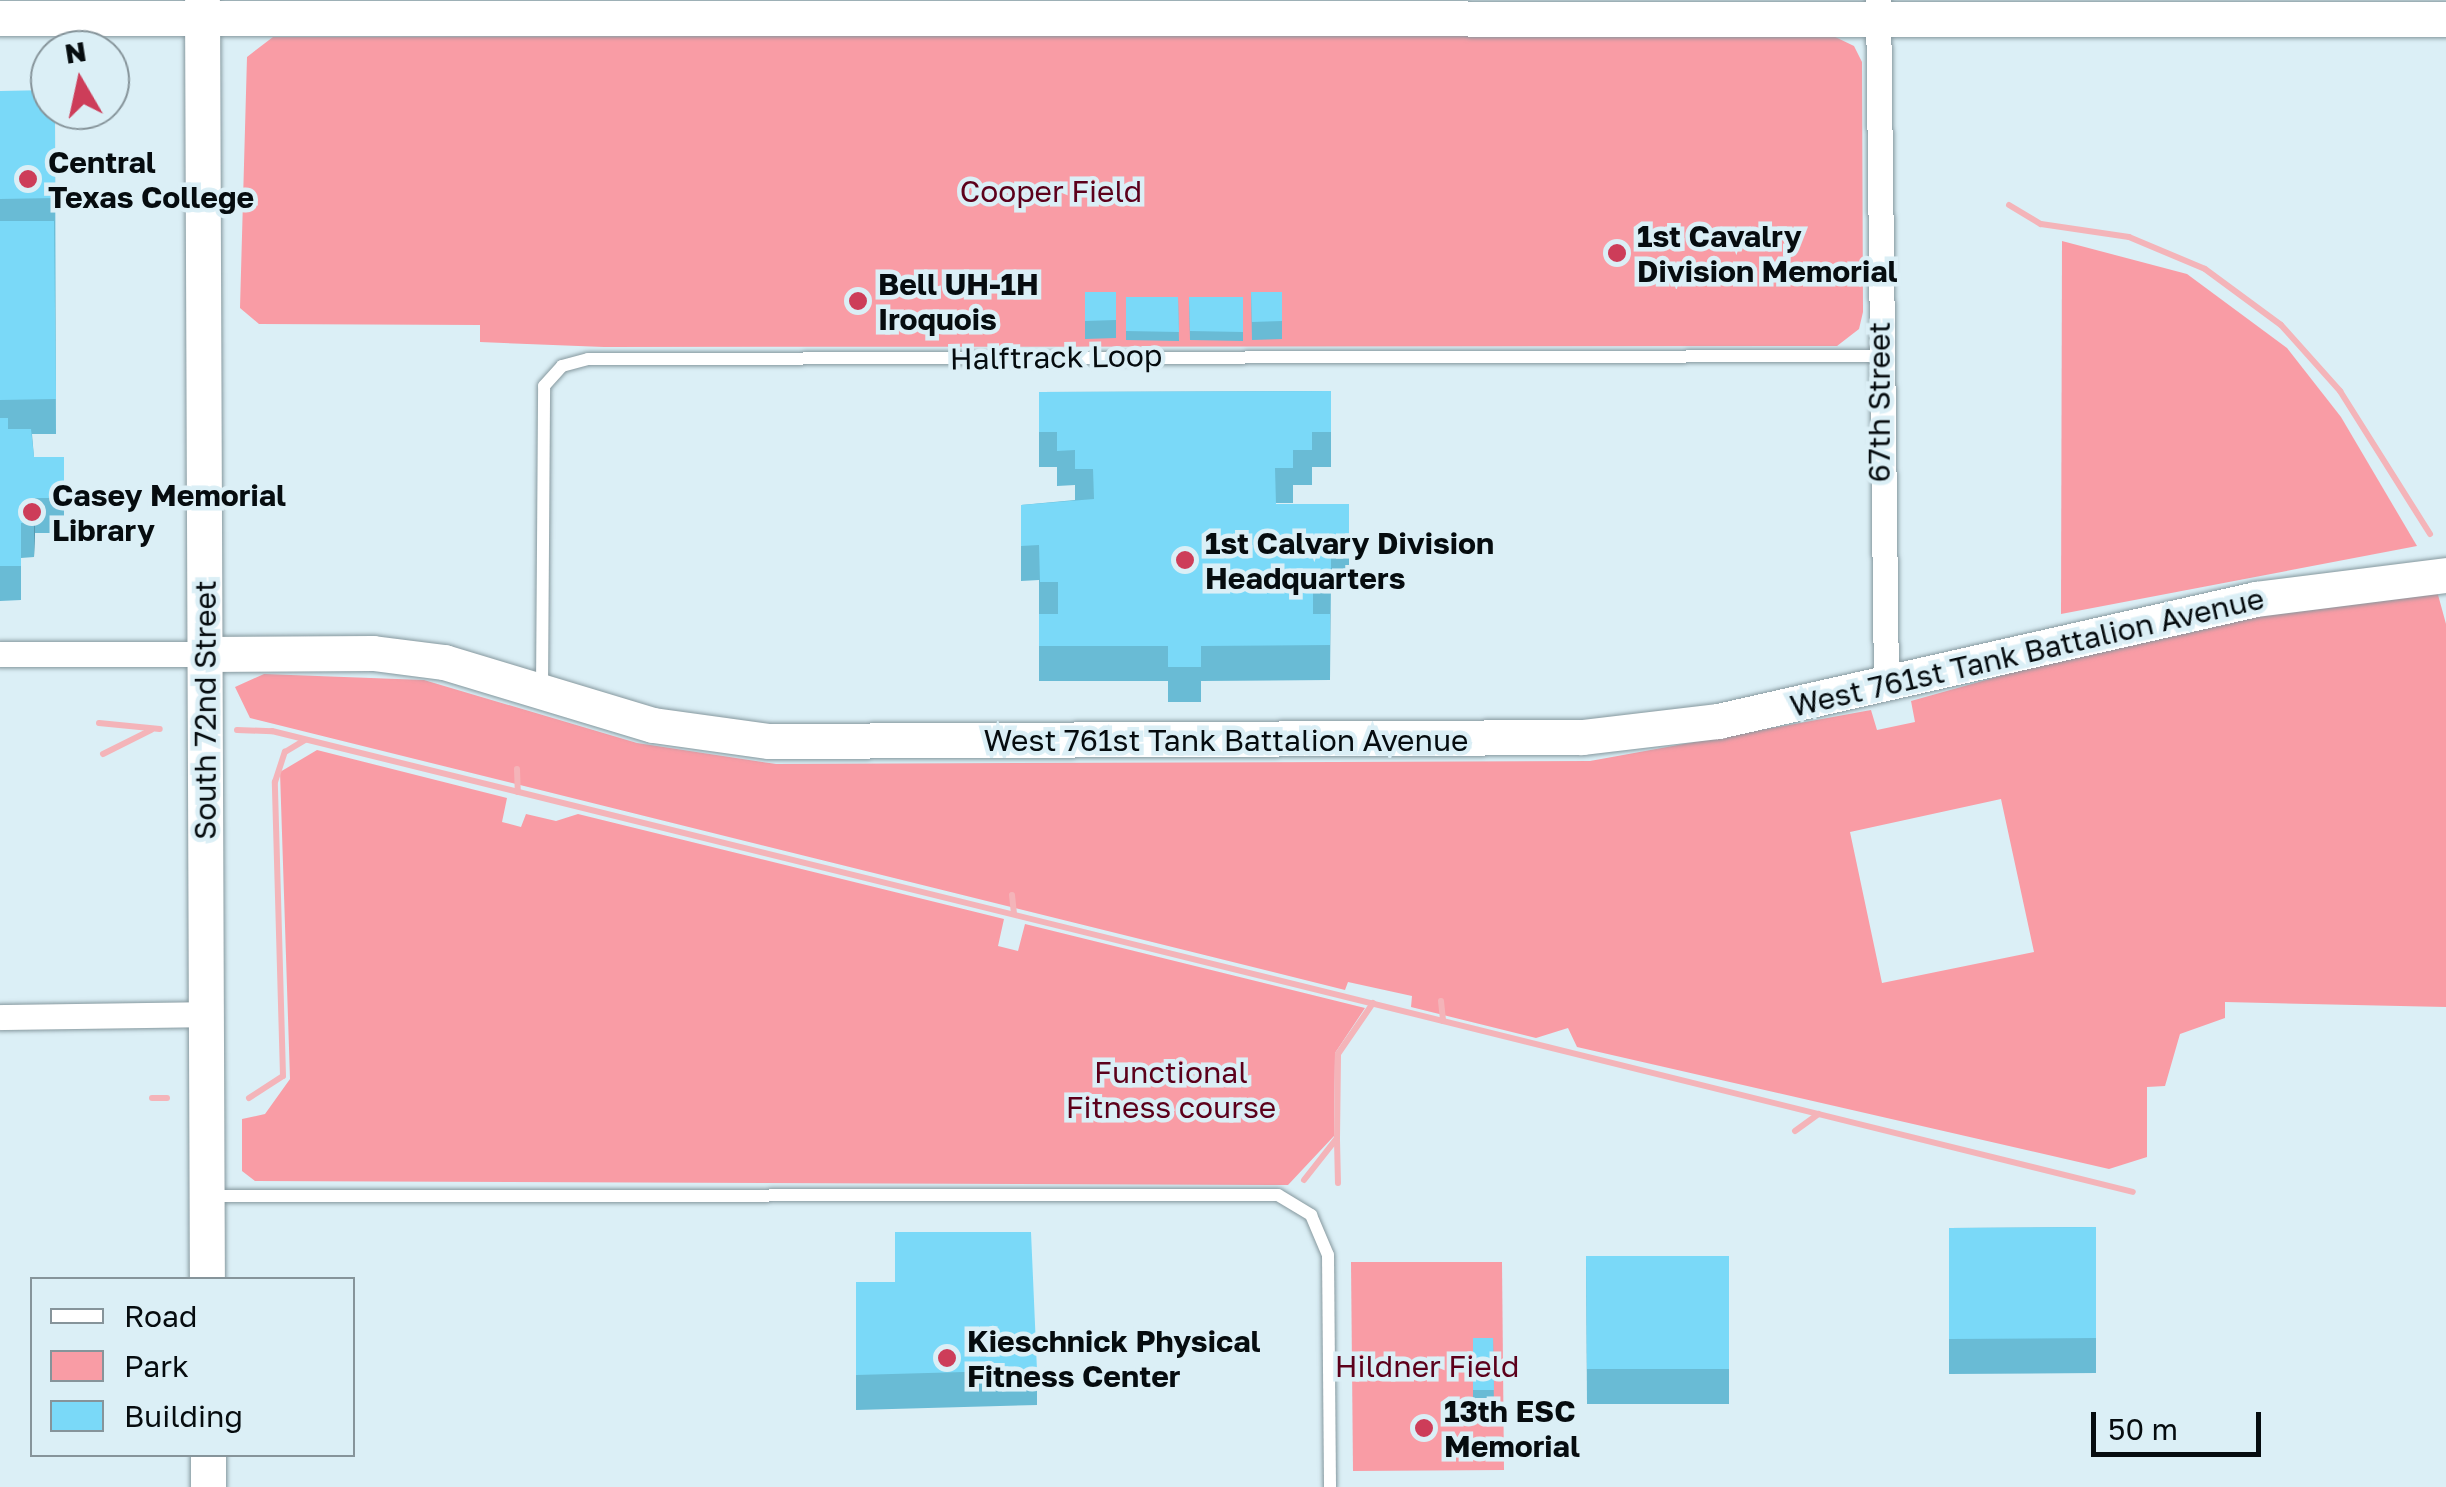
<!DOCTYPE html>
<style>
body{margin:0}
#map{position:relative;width:2446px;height:1487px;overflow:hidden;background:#dbeff6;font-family:"Golos Text",sans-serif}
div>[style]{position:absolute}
.green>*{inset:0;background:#f99ca5}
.stream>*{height:6px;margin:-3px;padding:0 3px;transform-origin:3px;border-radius:3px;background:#f4b4b9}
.roads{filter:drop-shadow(0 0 2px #86989e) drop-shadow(0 0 2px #86989e)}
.lane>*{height:12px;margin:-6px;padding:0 6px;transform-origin:6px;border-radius:6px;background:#fff}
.street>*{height:25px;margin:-12.5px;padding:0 12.5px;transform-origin:12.5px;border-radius:12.5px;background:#fff}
.secondary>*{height:35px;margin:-17.5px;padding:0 17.5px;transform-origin:17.5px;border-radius:17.5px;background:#fff}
.wall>*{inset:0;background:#69bbd5}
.shaded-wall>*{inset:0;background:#5598ae}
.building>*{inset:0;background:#7ad9f8}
.dots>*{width:28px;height:28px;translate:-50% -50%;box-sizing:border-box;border:5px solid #dbeff6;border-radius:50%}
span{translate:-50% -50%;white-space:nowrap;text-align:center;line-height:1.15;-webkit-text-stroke:9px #dbeff6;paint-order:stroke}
.poi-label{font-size:30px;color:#060c0f;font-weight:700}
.left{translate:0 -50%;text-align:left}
.park-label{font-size:30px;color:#5c001b}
.street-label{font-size:30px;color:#060c0f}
.legend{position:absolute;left:30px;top:1277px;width:325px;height:180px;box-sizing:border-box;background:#dbeff6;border:2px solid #86949a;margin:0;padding:12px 18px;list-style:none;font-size:30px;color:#060c0f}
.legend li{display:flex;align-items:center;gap:20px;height:50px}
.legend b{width:50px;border:2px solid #86949a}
.north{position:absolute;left:30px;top:30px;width:100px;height:100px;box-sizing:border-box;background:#dbeff6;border:2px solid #86949a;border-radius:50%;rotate:351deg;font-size:28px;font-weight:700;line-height:40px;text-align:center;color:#060c0f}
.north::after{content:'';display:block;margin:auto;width:35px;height:45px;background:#cd3d59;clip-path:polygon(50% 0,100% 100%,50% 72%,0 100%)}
.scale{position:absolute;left:2091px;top:1412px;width:170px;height:45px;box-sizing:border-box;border:5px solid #060c0f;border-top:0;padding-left:12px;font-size:30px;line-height:35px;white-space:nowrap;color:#060c0f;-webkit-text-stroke:8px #dbeff6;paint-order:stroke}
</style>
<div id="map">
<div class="green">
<div style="clip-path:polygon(1829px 34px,1854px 46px,1862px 62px,1863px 312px,1859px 329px,1837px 346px,604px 347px,480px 342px,480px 325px,259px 324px,240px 308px,247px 57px,273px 37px)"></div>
<div style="clip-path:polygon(2062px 241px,2187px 274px,2287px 348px,2341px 417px,2417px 546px,2061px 614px)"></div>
<div style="clip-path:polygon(evenodd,2437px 591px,2446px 624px,2446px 1007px,2225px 1002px,2225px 1018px,2180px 1034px,2165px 1086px,2147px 1087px,2147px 1157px,2109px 1169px,1577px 1047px,1568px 1028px,1536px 1038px,1411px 1007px,1412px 996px,1348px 982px,1345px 990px,250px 718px,235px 687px,264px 674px,424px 680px,637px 743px,776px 764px,1590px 761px,1871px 710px,1877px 730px,1915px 722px,1911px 701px,2072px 656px,2301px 607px,2437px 591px,2001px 799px,2034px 952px,1882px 983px,1850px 832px,2001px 799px)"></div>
<div style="clip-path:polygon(317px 750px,507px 798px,502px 822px,521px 827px,526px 814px,556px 821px,578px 814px,1004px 919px,998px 946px,1018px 951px,1025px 924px,1365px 1008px,1335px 1053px,1334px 1136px,1288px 1185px,255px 1181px,242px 1171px,242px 1119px,265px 1114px,290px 1079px,280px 772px)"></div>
<div style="clip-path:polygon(1351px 1262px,1502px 1262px,1504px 1470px,1353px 1471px)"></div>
</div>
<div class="stream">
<div style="left:2009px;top:205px;width:37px;rotate:31deg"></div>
<div style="left:2041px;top:224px;width:89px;rotate:8.4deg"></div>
<div style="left:2129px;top:237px;width:82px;rotate:22.8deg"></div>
<div style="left:2205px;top:269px;width:94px;rotate:36.4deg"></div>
<div style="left:2281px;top:325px;width:89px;rotate:48.2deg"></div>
<div style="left:2340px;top:391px;width:169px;rotate:57.8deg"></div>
<div style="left:99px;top:723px;width:61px;rotate:5.6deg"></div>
<div style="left:237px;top:730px;width:35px;rotate:2deg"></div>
<div style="left:272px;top:731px;width:1917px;rotate:13.91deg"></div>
<div style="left:103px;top:754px;width:54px;rotate:-26.6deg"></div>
<div style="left:517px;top:769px;width:23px;rotate:88deg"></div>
<div style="left:1012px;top:895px;width:19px;rotate:84deg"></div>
<div style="left:1441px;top:1001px;width:20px;rotate:84deg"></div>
<div style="left:152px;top:1098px;width:15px"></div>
<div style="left:249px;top:1098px;width:40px;rotate:-32.9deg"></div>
<div style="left:283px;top:1076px;width:294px;rotate:-91.6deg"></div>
<div style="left:275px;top:782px;width:32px;rotate:-72deg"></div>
<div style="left:285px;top:752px;width:23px;rotate:-31deg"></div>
<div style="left:1795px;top:1131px;width:29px;rotate:-36deg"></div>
<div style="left:1337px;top:1140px;width:43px;rotate:88.7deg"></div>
<div style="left:1304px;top:1180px;width:53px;rotate:-51.8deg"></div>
<div style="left:1337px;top:1138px;width:84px;rotate:-89.3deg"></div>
<div style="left:1338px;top:1054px;width:62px;rotate:-55.5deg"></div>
</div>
<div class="roads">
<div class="lane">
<div style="left:542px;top:688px;width:302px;rotate:-89.6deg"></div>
<div style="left:544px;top:386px;width:27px;rotate:-48deg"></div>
<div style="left:562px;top:366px;width:27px;rotate:-15deg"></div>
<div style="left:588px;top:359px;width:1291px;rotate:-0.13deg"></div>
<div style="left:209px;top:1196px;width:1069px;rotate:-0.05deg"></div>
<div style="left:1278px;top:1195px;width:39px;rotate:31deg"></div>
<div style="left:1311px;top:1215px;width:43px;rotate:67deg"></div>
<div style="left:1328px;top:1255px;width:232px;rotate:89.5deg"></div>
</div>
<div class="street">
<div style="left:1878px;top:0;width:683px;rotate:89.33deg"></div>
<div style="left:0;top:654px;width:205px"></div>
<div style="left:0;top:1017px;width:204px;rotate:-0.8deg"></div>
</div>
<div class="secondary">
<div style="left:202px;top:1px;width:1279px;rotate:89.78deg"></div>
<div style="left:0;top:18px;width:2446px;rotate:0.02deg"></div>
<div style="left:205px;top:654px;width:168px;rotate:-0.3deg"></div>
<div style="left:373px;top:653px;width:72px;rotate:7.2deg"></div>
<div style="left:444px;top:662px;width:218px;rotate:16.8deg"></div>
<div style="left:653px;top:725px;width:117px;rotate:7.9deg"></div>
<div style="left:769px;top:741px;width:813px;rotate:-0.28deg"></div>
<div style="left:1582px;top:737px;width:137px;rotate:-6.7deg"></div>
<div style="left:1718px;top:721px;width:552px;rotate:-12.78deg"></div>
<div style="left:2256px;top:599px;width:192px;rotate:-7.2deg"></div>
<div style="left:208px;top:1454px;width:33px;rotate:90deg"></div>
</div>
</div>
<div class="wall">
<div style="clip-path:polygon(0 91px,55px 110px,56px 434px,32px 434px,34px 457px,64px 457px,64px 533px,35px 533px,34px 557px,21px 558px,21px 600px,0 601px)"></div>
<div style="clip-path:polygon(1085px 292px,1116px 292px,1116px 338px,1085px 339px)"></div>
<div style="clip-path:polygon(1251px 292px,1282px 292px,1282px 339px,1252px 340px)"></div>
<div style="clip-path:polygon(1126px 297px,1178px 297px,1179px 341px,1126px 340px)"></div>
<div style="clip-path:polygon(1189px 297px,1243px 297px,1243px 341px,1190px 340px)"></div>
<div style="clip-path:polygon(1331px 391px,1331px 467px,1312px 467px,1312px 485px,1293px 485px,1293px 503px,1276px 503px,1276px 504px,1349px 504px,1349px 580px,1331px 580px,1330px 680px,1201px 681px,1201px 702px,1168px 702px,1168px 681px,1039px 681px,1039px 580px,1021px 581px,1021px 505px,1075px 500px,1075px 485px,1057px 486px,1057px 467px,1039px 467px,1039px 392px)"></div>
<div style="clip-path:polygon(2096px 1227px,2096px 1373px,1949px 1374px,1949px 1228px)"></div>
<div style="clip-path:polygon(1586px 1256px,1729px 1256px,1729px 1404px,1587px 1404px)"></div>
<div style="clip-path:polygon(856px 1282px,1037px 1370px,1037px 1405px,856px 1410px)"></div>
<div style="clip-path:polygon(1473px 1338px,1493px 1338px,1494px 1408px,1473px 1408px)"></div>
</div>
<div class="shaded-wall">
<div style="clip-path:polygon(35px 498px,35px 533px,34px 557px,34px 522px)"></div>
</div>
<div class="building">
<div style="clip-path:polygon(50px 90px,50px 110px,55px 110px,55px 198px,0 199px,0 91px)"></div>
<div style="clip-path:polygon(0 221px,54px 221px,56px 399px,0 400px)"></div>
<div style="clip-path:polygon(1085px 292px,1116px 292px,1116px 320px,1085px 321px)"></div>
<div style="clip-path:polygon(1251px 292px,1282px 292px,1282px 321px,1252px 322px)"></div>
<div style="clip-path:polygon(1126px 297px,1178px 297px,1179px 332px,1126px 331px)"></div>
<div style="clip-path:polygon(1189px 297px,1243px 297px,1243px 332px,1190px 331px)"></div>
<div style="clip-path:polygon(1331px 391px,1331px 432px,1312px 432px,1312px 450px,1293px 450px,1293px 468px,1275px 468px,1276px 504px,1349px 504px,1349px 545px,1331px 545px,1331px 583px,1313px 583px,1313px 614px,1330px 614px,1330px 645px,1201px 646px,1201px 667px,1168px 667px,1168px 646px,1039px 646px,1039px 614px,1058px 614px,1058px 582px,1040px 582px,1039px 545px,1021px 546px,1021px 505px,1094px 499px,1093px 469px,1075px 469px,1075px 450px,1057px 451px,1057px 432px,1039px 432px,1039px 392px)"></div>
<div style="clip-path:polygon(0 418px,8px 418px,8px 429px,31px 429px,34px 457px,64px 457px,64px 498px,35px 498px,34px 522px,21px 523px,21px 566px,0 566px)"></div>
<div style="clip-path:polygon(2096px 1227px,2096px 1338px,1949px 1339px,1949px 1228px)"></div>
<div style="clip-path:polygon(895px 1232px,1031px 1232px,1037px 1370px,856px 1375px,856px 1282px,895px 1282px)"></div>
<div style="clip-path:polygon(1586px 1256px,1729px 1256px,1729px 1369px,1587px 1369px)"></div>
<div style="clip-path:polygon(1473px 1338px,1493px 1338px,1494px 1390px,1473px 1390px)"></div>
</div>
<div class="dots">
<div style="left:28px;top:179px;background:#cd3d59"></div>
<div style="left:1617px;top:253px;background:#cd3d59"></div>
<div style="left:858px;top:301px;background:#cd3d59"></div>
<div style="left:32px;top:512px;background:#cd3d59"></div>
<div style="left:1185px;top:560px;background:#cd3d59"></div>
<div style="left:947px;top:1358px;background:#cd3d59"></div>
<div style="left:1424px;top:1428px;background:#cd3d59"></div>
</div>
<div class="poi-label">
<span class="left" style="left:48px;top:179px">Central<br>Texas College</span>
<span class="left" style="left:1637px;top:253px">1st Cavalry<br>Division Memorial</span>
<span class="left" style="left:878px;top:301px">Bell UH-1H<br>Iroquois</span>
<span class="left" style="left:52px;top:512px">Casey Memorial<br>Library</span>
<span class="left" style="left:1205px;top:560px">1st Calvary Division<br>Headquarters</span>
<span class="left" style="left:967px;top:1358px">Kieschnick Physical<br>Fitness Center</span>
<span class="left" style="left:1444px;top:1428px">13th ESC<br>Memorial</span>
</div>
<div class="park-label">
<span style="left:1051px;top:191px">Cooper Field</span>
<span style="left:1171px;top:1089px">Functional<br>Fitness course</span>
<span style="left:1427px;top:1366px">Hildner Field</span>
</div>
<div class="street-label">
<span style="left:1056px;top:357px;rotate:-1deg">Halftrack Loop</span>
<span style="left:1879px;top:402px;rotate:-90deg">67th Street</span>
<span style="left:2027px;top:652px;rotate:-13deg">West 761st Tank Battalion Avenue</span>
<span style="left:205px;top:710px;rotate:-90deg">South 72nd Street</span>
<span style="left:1226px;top:740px">West 761st Tank Battalion Avenue</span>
</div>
<ul class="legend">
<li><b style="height:12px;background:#fff"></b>Road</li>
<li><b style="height:28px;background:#f99ca5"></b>Park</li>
<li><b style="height:28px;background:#7ad9f8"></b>Building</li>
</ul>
<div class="north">N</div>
<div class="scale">50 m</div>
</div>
